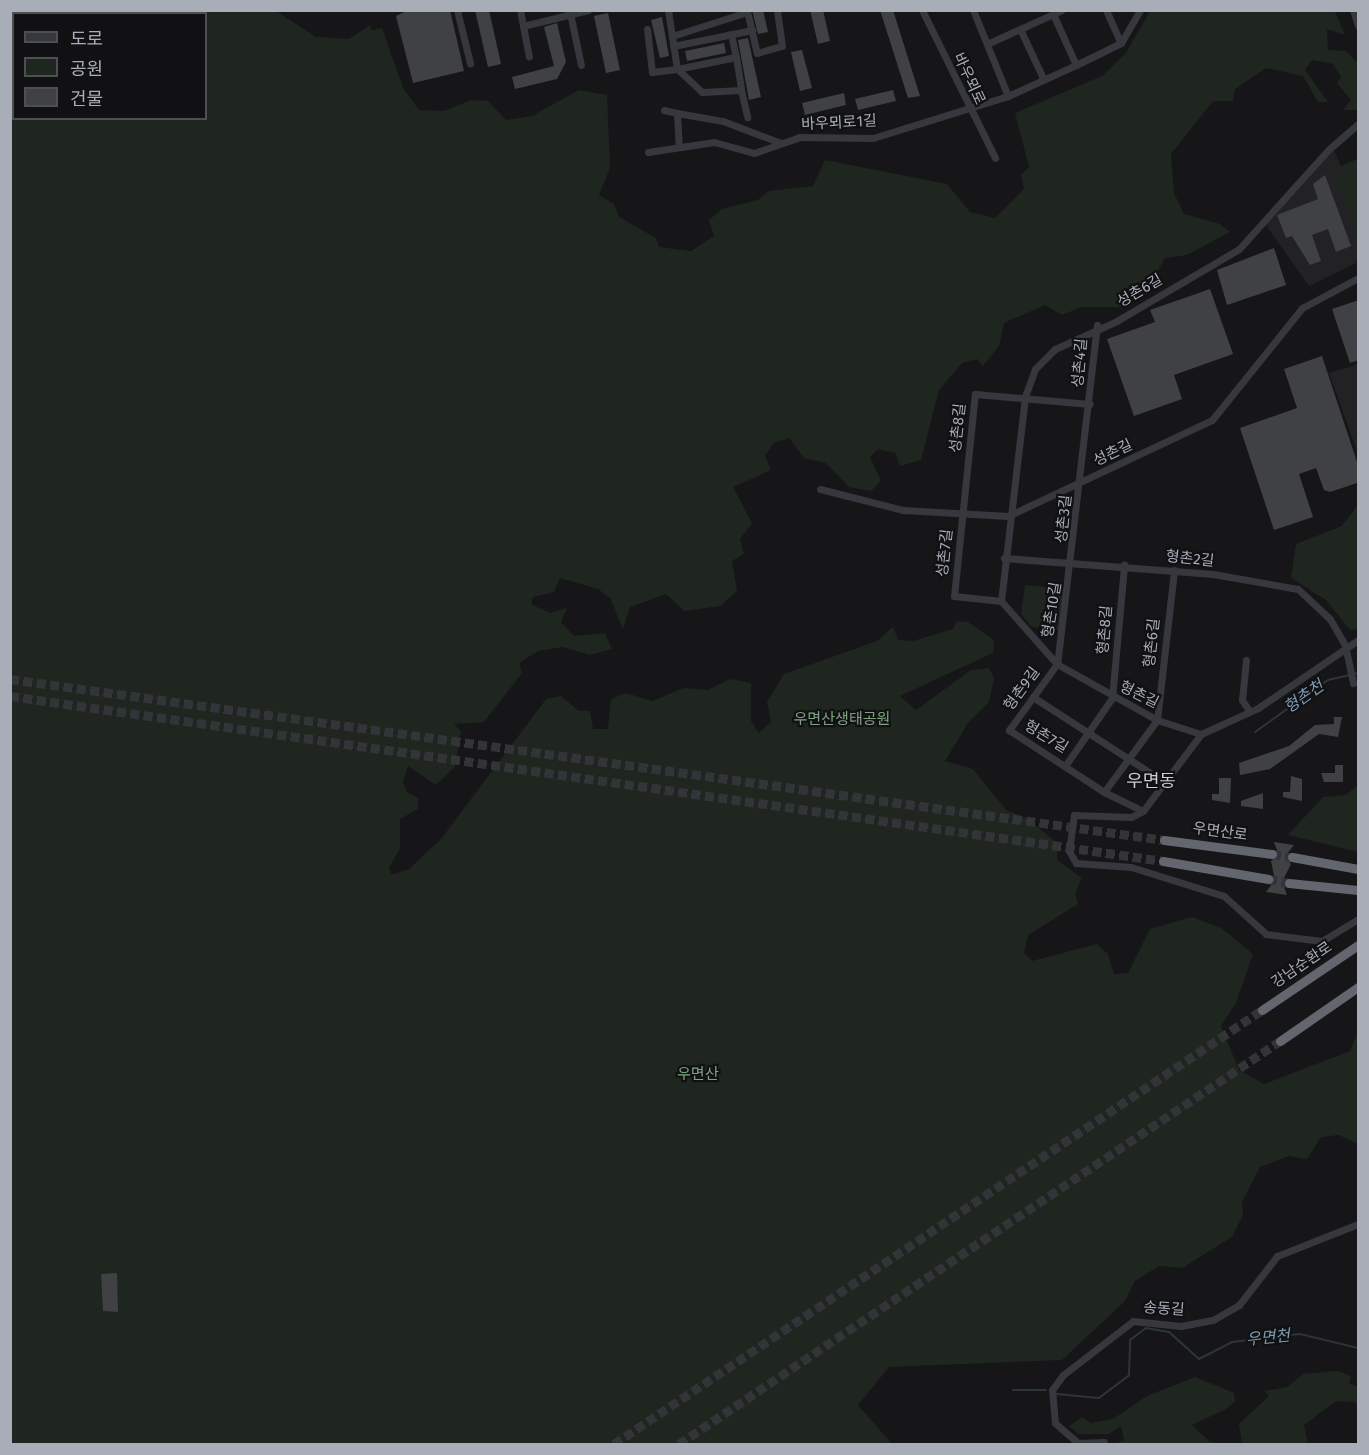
<!DOCTYPE html>
<meta charset="utf-8">
<style>
body{margin:0}
#map{position:relative;width:1369px;height:1455px;overflow:hidden;background:#161618;font-family:"Fira Sans","Noto Sans KR",sans-serif}
div>[style]{position:absolute}
.built>*{inset:0;background:#222225}
.green>*{inset:0;background:#1e261f}
.stream>*{height:2px;margin:-1px;padding:0 1px;transform-origin:1px;border-radius:1px;background:#2c353c}
.building>*{inset:0;background:#404145}
.highway-tunnel>*{height:9px;margin-top:-4.5px;transform-origin:0;background:repeating-linear-gradient(90deg,#333438 0 9px,transparent 0 13.5px)}
.minor>*{height:7px;margin:-3.5px;padding:0 3.5px;transform-origin:3.5px;border-radius:3.5px;background:#37383d}
.highway>*{height:9px;margin:-4.5px;padding:0 4.5px;transform-origin:4.5px;border-radius:4.5px;background:#63666e}
span{translate:-50% -50%;white-space:nowrap;text-align:center;line-height:1.15;-webkit-text-stroke:4.5px #111113;paint-order:stroke}
.street-label{font-size:15px;color:#a8adb8}
.park-label{font-size:15px;color:#7fa381}
.water-label{font-size:16px;color:#7f9bb3;font-style:italic}
.quarter-label{font-size:18px;color:#c9ccd4}
.frame{position:absolute;inset:0;border:12px solid #a8adb8;pointer-events:none}
.legend{position:absolute;left:12px;top:12px;width:195px;height:108px;box-sizing:border-box;background:#111113;border:2px solid #4d4f55;margin:0;padding:8px 10px;list-style:none;font-size:18px;color:#a8adb8}
.legend li{display:flex;align-items:center;gap:12px;height:30px}
.legend b{width:30px;border:2px solid #4d4f55}
</style>
<div id="map">
<div class="built">
<div style="clip-path:polygon(1333px 149px,1341px 166px,1358px 159px,1358px 262px,1309px 286px,1266px 225px)"></div>
<div style="clip-path:polygon(1358px 364px,1358px 454px,1329px 373px)"></div>
</div>
<div class="green">
<div style="clip-path:polygon(evenodd,10px 11px,276px 11px,316px 37px,349px 39px,370px 25px,372px 30px,382px 28px,403px 88px,419px 110px,444px 111px,471px 100px,488px 101px,506px 120px,532px 116px,579px 90px,607px 95px,610px 168px,599px 195px,614px 204px,619px 217px,656px 238px,659px 247px,691px 251px,714px 236px,709px 220px,722px 209px,758px 200px,769px 191px,813px 186px,825px 160px,947px 184px,970px 212px,995px 218px,1024px 189px,1021px 175px,1029px 167px,1015px 113px,1102px 76px,1126px 53px,1150px 11px,1335px 11px,1345px 35px,1327px 29px,1328px 50px,1346px 51px,1358px 63px,1358px 110px,1343px 110px,1351px 100px,1337px 83px,1341px 77px,1333px 64px,1312px 60px,1305px 70px,1328px 102px,1318px 102px,1303px 76px,1266px 68px,1235px 89px,1233px 101px,1213px 101px,1171px 154px,1174px 193px,1184px 214px,1220px 224px,1230px 232px,1187px 255px,1165px 258px,1143px 297px,1121px 307px,1082px 307px,1062px 315px,1045px 305px,1004px 323px,999px 346px,983px 366px,977px 359px,962px 363px,939px 390px,921px 460px,900px 466px,895px 453px,878px 449px,870px 457px,881px 481px,871px 491px,849px 487px,826px 463px,804px 458px,789px 438px,774px 443px,765px 456px,771px 470px,733px 487px,752px 523px,740px 539px,744px 554px,732px 561px,737px 591px,720px 606px,684px 611px,666px 594px,630px 607px,623px 629px,610px 598px,598px 589px,560px 578px,554px 592px,533px 597px,531px 604px,550px 613px,567px 608px,561px 622px,574px 636px,605px 633px,612px 649px,589px 655px,563px 647px,538px 651px,519px 663px,522px 673px,484px 722px,454px 724px,461px 731px,455px 767px,436px 785px,408px 766px,403px 782px,407px 792px,418px 798px,418px 809px,400px 819px,400px 849px,389px 867px,391px 875px,409px 869px,441px 839px,546px 699px,561px 696px,579px 711px,590px 711px,593px 729px,608px 729px,611px 699px,626px 693px,652px 701px,684px 688px,708px 690px,730px 679px,751px 683px,751px 721px,759px 733px,771px 722px,767px 702px,784px 674px,877px 641px,893px 627px,898px 640px,913px 641px,953px 629px,957px 621px,968px 622px,994px 640px,993px 653px,900px 696px,916px 710px,971px 670px,989px 668px,994px 678px,989px 702px,968px 723px,945px 761px,973px 769px,1006px 810px,1027px 818px,1058px 844px,1057px 860px,1082px 878px,1075px 894px,1078px 904px,1028px 935px,1024px 953px,1032px 961px,1097px 944px,1108px 954px,1114px 974px,1128px 973px,1150px 929px,1192px 917px,1221px 928px,1253px 954px,1236px 1003px,1221px 1026px,1239px 1070px,1264px 1084px,1350px 1051px,1358px 1031px,1358px 1144px,1339px 1135px,1321px 1137px,1307px 1159px,1289px 1156px,1260px 1167px,1242px 1202px,1243px 1215px,1232px 1237px,1182px 1268px,1159px 1266px,1135px 1281px,1125px 1301px,1062px 1360px,889px 1367px,858px 1405px,892px 1444px,11px 1444px,10px 11px,14px 14px,206px 14px,206px 118px,14px 118px,14px 14px)"></div>
<div style="clip-path:polygon(1358px 159px,1358px 240px,1337px 178px,1341px 166px)"></div>
<div style="clip-path:polygon(1358px 505px,1358px 629px,1350px 630px,1326px 600px,1291px 578px,1296px 544px,1342px 526px)"></div>
<div style="clip-path:polygon(1025px 585px,1064px 589px,1059px 630px,1032px 627px,1021px 614px)"></div>
<div style="clip-path:polygon(1358px 785px,1358px 852px,1288px 835px,1323px 797px,1346px 795px)"></div>
<div style="clip-path:polygon(1337px 1371px,1351px 1376px,1349px 1383px,1358px 1387px,1358px 1412px,1355px 1402px,1336px 1401px,1304px 1425px,1308px 1444px,1242px 1444px,1239px 1424px,1269px 1396px,1265px 1391px,1287px 1387px,1303px 1374px)"></div>
<div style="clip-path:polygon(1195px 1377px,1234px 1393px,1235px 1401px,1226px 1409px,1192px 1425px,1210px 1442px,1228px 1444px,1114px 1444px,1124px 1440px,1121px 1426px,1109px 1434px,1078px 1434px,1069px 1426px,1082px 1417px,1091px 1423px,1113px 1419px,1147px 1396px)"></div>
</div>
<div class="stream">
<div style="left:1255px;top:732px;width:90px;rotate:-35.5deg"></div>
<div style="left:1328px;top:680px;width:31px;rotate:-13deg"></div>
<div style="left:1013px;top:1390px;width:33px"></div>
<div style="left:1057px;top:1394px;width:42px;rotate:5.4deg"></div>
<div style="left:1099px;top:1398px;width:38px;rotate:-37deg"></div>
<div style="left:1129px;top:1375px;width:35px;rotate:-88deg"></div>
<div style="left:1130px;top:1340px;width:20px;rotate:-37deg"></div>
<div style="left:1146px;top:1328px;width:23px;rotate:10deg"></div>
<div style="left:1169px;top:1332px;width:40px;rotate:42deg"></div>
<div style="left:1199px;top:1359px;width:37px;rotate:-27deg"></div>
<div style="left:1232px;top:1342px;width:68px;rotate:-6.7deg"></div>
<div style="left:1300px;top:1334px;width:60px;rotate:13.6deg"></div>
</div>
<div class="building">
<div style="clip-path:polygon(409px 10px,450px 10px,464px 71px,413px 83px,396px 16px)"></div>
<div style="clip-path:polygon(475px 10px,489px 10px,501px 64px,488px 67px)"></div>
<div style="clip-path:polygon(752px 10px,763px 10px,768px 32px,758px 34px)"></div>
<div style="clip-path:polygon(810px 10px,823px 10px,830px 41px,818px 44px)"></div>
<div style="clip-path:polygon(880px 10px,893px 10px,920px 96px,908px 98px)"></div>
<div style="clip-path:polygon(608px 13px,620px 70px,606px 73px,594px 16px)"></div>
<div style="clip-path:polygon(662px 17px,669px 56px,660px 58px,651px 20px)"></div>
<div style="clip-path:polygon(557px 23px,566px 62px,557px 79px,515px 89px,512px 77px,554px 66px,544px 27px)"></div>
<div style="clip-path:polygon(748px 38px,761px 97px,749px 100px,738px 40px)"></div>
<div style="clip-path:polygon(724px 43px,726px 53px,687px 61px,685px 51px)"></div>
<div style="clip-path:polygon(802px 50px,812px 88px,800px 91px,791px 52px)"></div>
<div style="clip-path:polygon(893px 90px,896px 101px,858px 110px,855px 99px)"></div>
<div style="clip-path:polygon(844px 93px,846px 105px,805px 115px,802px 103px)"></div>
<div style="clip-path:polygon(1325px 175px,1351px 246px,1336px 252px,1328px 229px,1312px 235px,1321px 261px,1310px 265px,1292px 236px,1286px 238px,1277px 215px,1318px 199px,1313px 184px)"></div>
<div style="clip-path:polygon(1274px 248px,1286px 285px,1227px 305px,1217px 270px)"></div>
<div style="clip-path:polygon(1210px 289px,1233px 354px,1174px 375px,1182px 399px,1134px 416px,1107px 339px,1155px 322px,1150px 310px)"></div>
<div style="clip-path:polygon(1359px 300px,1359px 360px,1350px 363px,1332px 309px)"></div>
<div style="clip-path:polygon(1322px 356px,1359px 468px,1357px 483px,1330px 492px,1324px 490px,1316px 468px,1299px 474px,1313px 517px,1274px 530px,1240px 428px,1297px 408px,1284px 369px)"></div>
<div style="clip-path:polygon(1334px 717px,1342px 717px,1338px 737px,1319px 734px,1270px 769px,1240px 775px,1239px 763px,1289px 746px,1315px 725px,1334px 724px)"></div>
<div style="clip-path:polygon(1335px 765px,1343px 765px,1343px 782px,1324px 782px,1321px 773px,1335px 773px)"></div>
<div style="clip-path:polygon(1291px 776px,1302px 779px,1302px 801px,1283px 797px,1283px 792px,1290px 792px)"></div>
<div style="clip-path:polygon(1219px 778px,1231px 778px,1230px 803px,1212px 800px,1212px 794px,1219px 794px)"></div>
<div style="clip-path:polygon(1263px 793px,1263px 809px,1241px 806px,1241px 801px)"></div>
<div style="clip-path:polygon(1274px 842px,1294px 845px,1285px 856px,1291px 864px,1282px 882px,1287px 895px,1266px 892px,1275px 880px,1271px 861px,1279px 855px)"></div>
<div style="clip-path:polygon(117px 1273px,118px 1312px,103px 1311px,101px 1274px)"></div>
</div>
<div class="highway-tunnel">
<div style="left:10px;top:679px;width:1165px;rotate:7.94deg"></div>
<div style="left:10px;top:696px;width:1165px;rotate:8.14deg"></div>
<div style="left:1272px;top:854px;width:20px;rotate:9deg"></div>
<div style="left:1268px;top:879px;width:21px;rotate:11deg"></div>
<div style="left:614px;top:1444px;width:780px;rotate:-33.81deg"></div>
<div style="left:679px;top:1444px;width:724px;rotate:-33.84deg"></div>
</div>
<div class="minor">
<div style="left:457px;top:10px;width:55px;rotate:76.2deg"></div>
<div style="left:520px;top:10px;width:16px;rotate:79deg"></div>
<div style="left:523px;top:26px;width:67px;rotate:-13.8deg"></div>
<div style="left:922px;top:10px;width:165px;rotate:63.7deg"></div>
<div style="left:973px;top:10px;width:93px;rotate:67.9deg"></div>
<div style="left:1106px;top:10px;width:36px;rotate:66deg"></div>
<div style="left:1353px;top:10px;width:16px;rotate:72deg"></div>
<div style="left:570px;top:13px;width:53px;rotate:78.1deg"></div>
<div style="left:1053px;top:14px;width:56px;rotate:65.7deg"></div>
<div style="left:748px;top:15px;width:39px;rotate:77deg"></div>
<div style="left:757px;top:53px;width:26px;rotate:-16deg"></div>
<div style="left:782px;top:46px;width:36px;rotate:-98deg"></div>
<div style="left:523px;top:26px;width:31px;rotate:79deg"></div>
<div style="left:647px;top:29px;width:43px;rotate:83.4deg"></div>
<div style="left:652px;top:72px;width:25px;rotate:-7deg"></div>
<div style="left:677px;top:69px;width:60px;rotate:-98.7deg"></div>
<div style="left:1020px;top:29px;width:56px;rotate:64.8deg"></div>
<div style="left:731px;top:34px;width:24px;rotate:78deg"></div>
<div style="left:672px;top:36px;width:79px;rotate:-17.7deg"></div>
<div style="left:987px;top:44px;width:82px;rotate:-24.4deg"></div>
<div style="left:673px;top:46px;width:81px;rotate:-11.4deg"></div>
<div style="left:736px;top:57px;width:33px;rotate:81deg"></div>
<div style="left:741px;top:90px;width:39px;rotate:177deg"></div>
<div style="left:702px;top:92px;width:34px;rotate:-137deg"></div>
<div style="left:677px;top:69px;width:60px;rotate:-11.5deg"></div>
<div style="left:741px;top:90px;width:28px;rotate:77deg"></div>
<div style="left:664px;top:110px;width:13px;rotate:13deg"></div>
<div style="left:677px;top:113px;width:34px;rotate:87deg"></div>
<div style="left:677px;top:113px;width:47px;rotate:9.9deg"></div>
<div style="left:723px;top:121px;width:62px;rotate:20.8deg"></div>
<div style="left:1358px;top:124px;width:38px;rotate:139deg"></div>
<div style="left:1329px;top:149px;width:135px;rotate:132deg"></div>
<div style="left:1239px;top:249px;width:142px;rotate:149.5deg"></div>
<div style="left:1117px;top:321px;width:68px;rotate:155.7deg"></div>
<div style="left:1055px;top:349px;width:28px;rotate:135deg"></div>
<div style="left:1035px;top:369px;width:30px;rotate:110deg"></div>
<div style="left:1025px;top:397px;width:205px;rotate:96.7deg"></div>
<div style="left:1001px;top:601px;width:84px;rotate:48.4deg"></div>
<div style="left:1057px;top:664px;width:115px;rotate:29.2deg"></div>
<div style="left:1157px;top:720px;width:46px;rotate:17.7deg"></div>
<div style="left:1201px;top:734px;width:63px;rotate:-24.5deg"></div>
<div style="left:1258px;top:708px;width:121px;rotate:-34.2deg"></div>
<div style="left:648px;top:152px;width:67px;rotate:-8.6deg"></div>
<div style="left:714px;top:142px;width:41px;rotate:15.4deg"></div>
<div style="left:754px;top:153px;width:49px;rotate:-19.2deg"></div>
<div style="left:800px;top:137px;width:73px;rotate:0.8deg"></div>
<div style="left:873px;top:138px;width:141px;rotate:-17.3deg"></div>
<div style="left:1008px;top:96px;width:75px;rotate:-24.5deg"></div>
<div style="left:1076px;top:65px;width:50px;rotate:-26.1deg"></div>
<div style="left:1121px;top:43px;width:38px;rotate:-60deg"></div>
<div style="left:1097px;top:325px;width:341px;rotate:96.7deg"></div>
<div style="left:1057px;top:664px;width:82px;rotate:126deg"></div>
<div style="left:1009px;top:730px;width:113px;rotate:33.1deg"></div>
<div style="left:1104px;top:792px;width:89px;rotate:-53.6deg"></div>
<div style="left:1157px;top:720px;width:151px;rotate:-83.5deg"></div>
<div style="left:820px;top:489px;width:86px;rotate:14.2deg"></div>
<div style="left:903px;top:510px;width:105px;rotate:3.3deg"></div>
<div style="left:1008px;top:516px;width:225px;rotate:-25.2deg"></div>
<div style="left:1212px;top:420px;width:144px;rotate:-51.2deg"></div>
<div style="left:1302px;top:308px;width:64px;rotate:-28.2deg"></div>
<div style="left:1004px;top:558px;width:210px;rotate:4.4deg"></div>
<div style="left:1213px;top:574px;width:86px;rotate:10deg"></div>
<div style="left:1298px;top:589px;width:44px;rotate:43.2deg"></div>
<div style="left:1330px;top:619px;width:30px;rotate:60deg"></div>
<div style="left:1345px;top:645px;width:39px;rotate:78deg"></div>
<div style="left:1001px;top:601px;width:47px;rotate:-173.9deg"></div>
<div style="left:954px;top:596px;width:203px;rotate:-84.1deg"></div>
<div style="left:975px;top:394px;width:115px;rotate:5deg"></div>
<div style="left:1246px;top:660px;width:40px;rotate:95.7deg"></div>
<div style="left:1242px;top:700px;width:14px;rotate:56deg"></div>
<div style="left:1033px;top:697px;width:158px;rotate:32.9deg"></div>
<div style="left:1065px;top:766px;width:83px;rotate:-55.3deg"></div>
<div style="left:1112px;top:698px;width:134px;rotate:-84.8deg"></div>
<div style="left:1104px;top:792px;width:43px;rotate:26deg"></div>
<div style="left:1143px;top:811px;width:96px;rotate:-53deg"></div>
<div style="left:1143px;top:811px;width:13px;rotate:153deg"></div>
<div style="left:1131px;top:817px;width:57px;rotate:-178deg"></div>
<div style="left:1074px;top:815px;width:36px;rotate:98deg"></div>
<div style="left:1069px;top:851px;width:14px;rotate:60deg"></div>
<div style="left:1076px;top:863px;width:55px;rotate:4.2deg"></div>
<div style="left:1131px;top:867px;width:97px;rotate:17.3deg"></div>
<div style="left:1224px;top:896px;width:57px;rotate:42.1deg"></div>
<div style="left:1266px;top:934px;width:56px;rotate:7.1deg"></div>
<div style="left:1322px;top:941px;width:42px;rotate:-31.4deg"></div>
<div style="left:1104px;top:1442px;width:26px;rotate:178deg"></div>
<div style="left:1078px;top:1443px;width:30px;rotate:-139deg"></div>
<div style="left:1055px;top:1423px;width:33px;rotate:-95deg"></div>
<div style="left:1052px;top:1390px;width:19px;rotate:-54deg"></div>
<div style="left:1063px;top:1375px;width:88px;rotate:-37.6deg"></div>
<div style="left:1133px;top:1321px;width:48px;rotate:5.9deg"></div>
<div style="left:1181px;top:1326px;width:33px;rotate:-11deg"></div>
<div style="left:1213px;top:1320px;width:30px;rotate:-30deg"></div>
<div style="left:1239px;top:1305px;width:62px;rotate:-52.2deg"></div>
<div style="left:1277px;top:1256px;width:87px;rotate:-21.6deg"></div>
</div>
<div class="highway">
<div style="left:1164px;top:840px;width:109px;rotate:7.4deg"></div>
<div style="left:1292px;top:857px;width:67px;rotate:10.3deg"></div>
<div style="left:1163px;top:861px;width:107px;rotate:9.7deg"></div>
<div style="left:1289px;top:883px;width:69px;rotate:5.8deg"></div>
<div style="left:1262px;top:1010px;width:116px;rotate:-34.1deg"></div>
<div style="left:1280px;top:1041px;width:95px;rotate:-34.7deg"></div>
</div>
<div class="street-label">
<span style="left:969px;top:79px;rotate:65deg">바우뫼로</span>
<span style="left:839px;top:123px;rotate:-3deg">바우뫼로1길</span>
<span style="left:1140px;top:291px;rotate:-30deg">성촌6길</span>
<span style="left:1080px;top:363px;rotate:-85deg">성촌4길</span>
<span style="left:958px;top:428px;rotate:-84deg">성촌8길</span>
<span style="left:1113px;top:453px;rotate:-26deg">성촌길</span>
<span style="left:1064px;top:519px;rotate:-84deg">성촌3길</span>
<span style="left:945px;top:553px;rotate:-84deg">성촌7길</span>
<span style="left:1190px;top:559px;rotate:6deg">형촌2길</span>
<span style="left:1052px;top:610px;rotate:-81deg">형촌10길</span>
<span style="left:1105px;top:630px;rotate:-85deg">형촌8길</span>
<span style="left:1152px;top:643px;rotate:-84deg">형촌6길</span>
<span style="left:1022px;top:689px;rotate:-54deg">형촌9길</span>
<span style="left:1139px;top:695px;rotate:26deg">형촌길</span>
<span style="left:1046px;top:737px;rotate:31deg">형촌7길</span>
<span style="left:1220px;top:832px;rotate:8deg">우면산로</span>
<span style="left:1302px;top:965px;rotate:-34deg">강남순환로</span>
<span style="left:1164px;top:1309px;rotate:4deg">송동길</span>
</div>
<div class="park-label">
<span style="left:842px;top:720px">우면산생태공원</span>
<span style="left:698px;top:1075px">우면산</span>
</div>
<div class="water-label">
<span style="left:1304px;top:697px;rotate:-35deg">형촌천</span>
<span style="left:1268px;top:1338px;rotate:-6deg">우면천</span>
</div>
<div class="quarter-label">
<span style="left:1151px;top:781px">우면동</span>
</div>
<div class="frame"></div>
<ul class="legend">
<li><b style="height:8px;background:#37383d"></b>도로</li>
<li><b style="height:16px;background:#1e261f"></b>공원</li>
<li><b style="height:16px;background:#404145"></b>건물</li>
</ul>
</div>
